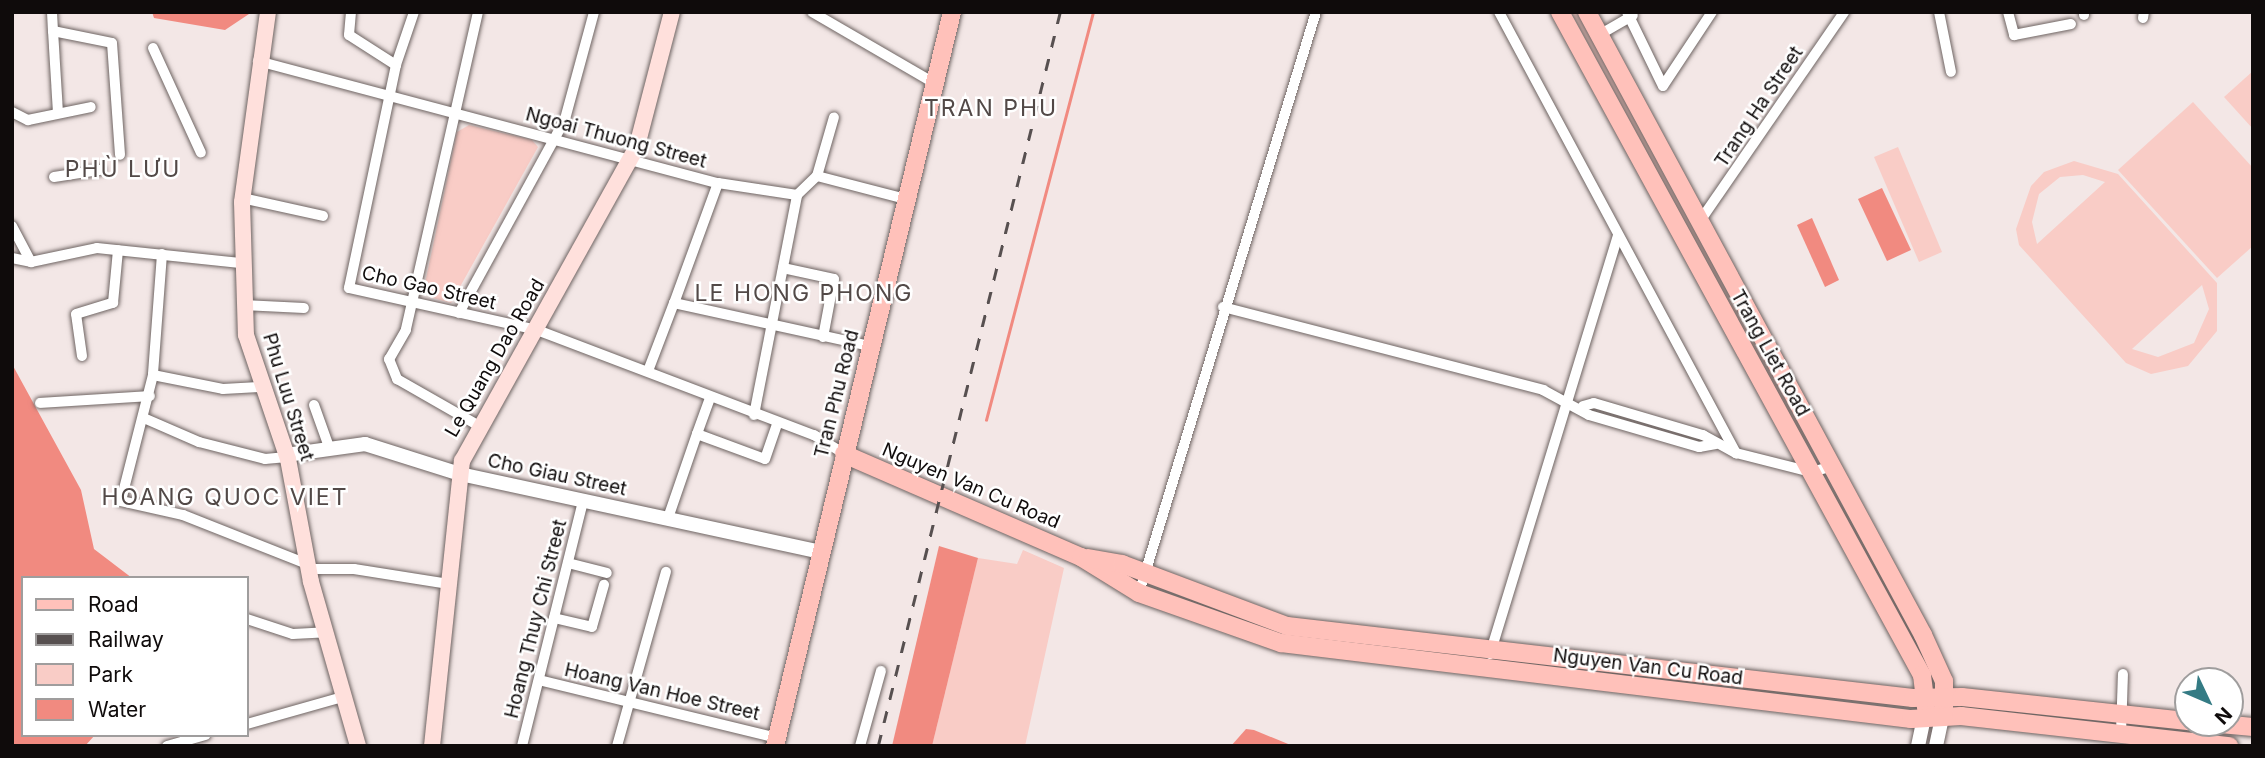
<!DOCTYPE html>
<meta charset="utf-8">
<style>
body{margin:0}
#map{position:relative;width:2265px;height:758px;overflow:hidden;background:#f3e7e6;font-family:Inter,sans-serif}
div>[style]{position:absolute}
.green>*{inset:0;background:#f9ccc6}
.water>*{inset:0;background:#f18a80}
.stream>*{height:2.5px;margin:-1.25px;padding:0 1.25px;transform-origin:1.25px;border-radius:1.25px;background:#f18a80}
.roads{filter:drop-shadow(0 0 2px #6e6462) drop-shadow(0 0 2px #6e6462)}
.minor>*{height:10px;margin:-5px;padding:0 5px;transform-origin:5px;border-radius:5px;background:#fff}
.tertiary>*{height:14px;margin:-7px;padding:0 7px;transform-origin:7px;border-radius:7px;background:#fff}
.secondary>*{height:16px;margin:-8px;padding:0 8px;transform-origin:8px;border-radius:8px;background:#ffe0dc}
.primary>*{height:18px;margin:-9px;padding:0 9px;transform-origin:9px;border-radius:9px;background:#ffc1ba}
.rail>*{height:2.5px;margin-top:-1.25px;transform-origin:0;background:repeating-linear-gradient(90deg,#575050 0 12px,transparent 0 24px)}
span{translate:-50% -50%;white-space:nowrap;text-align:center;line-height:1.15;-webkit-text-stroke:5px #fff;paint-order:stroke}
.street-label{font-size:19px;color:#0f0b0b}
.quarter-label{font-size:23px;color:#524947;letter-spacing:2px}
.frame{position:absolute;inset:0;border:14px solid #0f0b0b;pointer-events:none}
.legend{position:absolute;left:21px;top:576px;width:228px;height:161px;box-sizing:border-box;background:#fff;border:2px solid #9f9d9d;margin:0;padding:9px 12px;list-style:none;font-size:21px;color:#0f0b0b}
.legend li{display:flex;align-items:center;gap:14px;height:35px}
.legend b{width:35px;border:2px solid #9f9d9d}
.north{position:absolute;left:2174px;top:667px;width:70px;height:70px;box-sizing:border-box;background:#fff;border:2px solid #9f9d9d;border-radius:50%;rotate:134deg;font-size:19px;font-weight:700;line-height:28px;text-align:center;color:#0f0b0b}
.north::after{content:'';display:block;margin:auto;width:24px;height:32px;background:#347b84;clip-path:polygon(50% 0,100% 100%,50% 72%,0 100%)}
</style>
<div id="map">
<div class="green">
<div style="clip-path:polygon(1571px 12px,1577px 12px,1813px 451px,1800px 435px)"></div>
<div style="clip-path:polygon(2253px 71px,2253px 129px,2224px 97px)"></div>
<div style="clip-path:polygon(2193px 102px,2253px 168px,2253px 246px,2217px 278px,2118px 170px)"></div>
<div style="clip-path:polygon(469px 125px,532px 140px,538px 147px,451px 303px,429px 297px,424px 288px,457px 132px)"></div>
<div style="clip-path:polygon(1898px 147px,1942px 252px,1919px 262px,1874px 157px)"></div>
<div style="clip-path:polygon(evenodd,2074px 161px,2118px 174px,2217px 283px,2217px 331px,2188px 366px,2151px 374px,2126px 363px,2019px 245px,2016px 229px,2031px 186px,2044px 172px,2074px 161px,2083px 175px,2105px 182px,2037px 244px,2032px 222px,2039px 194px,2060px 177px,2083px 175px,2074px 161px,2202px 285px,2209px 309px,2194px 343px,2158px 357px,2132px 349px,2202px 285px)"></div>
<div style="clip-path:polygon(1835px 494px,1917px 639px,1915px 643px,1834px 496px)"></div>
<div style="clip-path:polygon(1023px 550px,1064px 568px,1025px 746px,932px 746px,978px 558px,1017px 564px)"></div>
<div style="clip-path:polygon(1603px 671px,1915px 706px,1916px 708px,1607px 674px)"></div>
</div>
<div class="water">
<div style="clip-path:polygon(152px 12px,252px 12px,225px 30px,154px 18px)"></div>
<div style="clip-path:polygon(1882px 188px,1911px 250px,1887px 261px,1858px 199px)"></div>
<div style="clip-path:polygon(1812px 218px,1839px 280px,1825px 287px,1797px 225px)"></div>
<div style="clip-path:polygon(12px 364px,81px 490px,94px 549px,132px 578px,23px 578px,23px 735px,95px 735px,85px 746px,12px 746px)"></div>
<div style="clip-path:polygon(939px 546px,978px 558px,932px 746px,892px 746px)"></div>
<div style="clip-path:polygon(1246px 729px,1254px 730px,1293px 746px,1231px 746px)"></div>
</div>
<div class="stream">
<div style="left:986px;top:420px;width:422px;rotate:-75.3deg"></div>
</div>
<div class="roads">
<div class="minor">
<div style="left:52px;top:12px;width:19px;rotate:87deg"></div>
<div style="left:53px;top:31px;width:60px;rotate:11.5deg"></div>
<div style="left:112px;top:43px;width:112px;rotate:85.9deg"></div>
<div style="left:351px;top:12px;width:23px;rotate:95deg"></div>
<div style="left:349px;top:35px;width:56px;rotate:32.6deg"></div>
<div style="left:414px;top:12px;width:56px;rotate:108.8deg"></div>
<div style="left:396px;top:65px;width:228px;rotate:101.9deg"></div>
<div style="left:349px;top:288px;width:193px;rotate:12.6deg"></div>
<div style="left:537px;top:330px;width:296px;rotate:20.8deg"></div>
<div style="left:814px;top:435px;width:36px;rotate:32deg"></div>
<div style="left:478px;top:12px;width:326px;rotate:102.8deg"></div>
<div style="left:406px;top:330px;width:34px;rotate:120deg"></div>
<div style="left:389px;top:359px;width:22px;rotate:68deg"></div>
<div style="left:397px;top:379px;width:95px;rotate:29.8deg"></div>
<div style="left:812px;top:12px;width:141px;rotate:30.2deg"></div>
<div style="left:1499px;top:12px;width:501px;rotate:61.75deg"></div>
<div style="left:1627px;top:12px;width:82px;rotate:64.1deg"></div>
<div style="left:1939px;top:12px;width:61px;rotate:78.7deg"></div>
<div style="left:2008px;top:12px;width:24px;rotate:75deg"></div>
<div style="left:2014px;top:35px;width:58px;rotate:-10.9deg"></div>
<div style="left:2084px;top:12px;width:3px;rotate:90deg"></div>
<div style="left:2143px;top:18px;width:6px;rotate:-81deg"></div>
<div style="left:53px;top:31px;width:81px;rotate:86.5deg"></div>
<div style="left:1599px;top:35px;width:39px;rotate:-30deg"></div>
<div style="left:153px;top:48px;width:115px;rotate:65.4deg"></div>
<div style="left:258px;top:61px;width:476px;rotate:14.9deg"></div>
<div style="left:718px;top:183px;width:128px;rotate:110.1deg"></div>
<div style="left:674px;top:303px;width:201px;rotate:12.4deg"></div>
<div style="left:1663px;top:86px;width:89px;rotate:-56.5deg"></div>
<div style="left:12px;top:112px;width:18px;rotate:27deg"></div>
<div style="left:28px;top:120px;width:64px;rotate:-11.7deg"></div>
<div style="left:817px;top:176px;width:92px;rotate:14.5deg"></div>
<div style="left:54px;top:177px;width:47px;rotate:-8.7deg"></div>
<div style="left:718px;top:183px;width:80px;rotate:8.6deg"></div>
<div style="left:797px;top:195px;width:28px;rotate:-44deg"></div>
<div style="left:817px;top:176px;width:61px;rotate:-73.9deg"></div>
<div style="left:242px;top:198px;width:83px;rotate:12.5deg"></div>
<div style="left:1700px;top:221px;width:254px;rotate:-55.4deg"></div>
<div style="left:12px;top:226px;width:41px;rotate:62.2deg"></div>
<div style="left:31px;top:262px;width:67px;rotate:-12deg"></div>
<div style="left:97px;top:248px;width:144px;rotate:6deg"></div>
<div style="left:162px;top:254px;width:121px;rotate:94.3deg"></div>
<div style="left:153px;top:375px;width:71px;rotate:11.3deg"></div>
<div style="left:223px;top:389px;width:36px;rotate:-3deg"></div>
<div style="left:12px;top:258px;width:19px;rotate:12deg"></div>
<div style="left:783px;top:268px;width:52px;rotate:12.2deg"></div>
<div style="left:834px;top:279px;width:59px;rotate:100.7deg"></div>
<div style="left:243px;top:305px;width:61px;rotate:2.8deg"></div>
<div style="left:1223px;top:307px;width:331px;rotate:14.5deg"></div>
<div style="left:1543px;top:390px;width:52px;rotate:28.5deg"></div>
<div style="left:1589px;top:415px;width:115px;rotate:16.2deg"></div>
<div style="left:1699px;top:447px;width:17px;rotate:-10deg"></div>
<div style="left:459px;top:313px;width:221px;rotate:-61.3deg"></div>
<div style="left:565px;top:119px;width:111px;rotate:-74.8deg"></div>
<div style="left:82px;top:356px;width:42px;rotate:-98.1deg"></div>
<div style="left:76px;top:314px;width:39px;rotate:-17deg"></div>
<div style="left:113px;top:303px;width:53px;rotate:-84.6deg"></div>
<div style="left:648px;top:371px;width:73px;rotate:-69.1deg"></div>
<div style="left:153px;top:375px;width:130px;rotate:104.3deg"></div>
<div style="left:121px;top:501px;width:64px;rotate:12.7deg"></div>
<div style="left:183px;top:515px;width:133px;rotate:21.6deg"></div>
<div style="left:710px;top:398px;width:38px;rotate:110deg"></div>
<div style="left:697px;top:434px;width:72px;rotate:20.2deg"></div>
<div style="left:765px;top:459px;width:37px;rotate:-71deg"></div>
<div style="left:40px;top:403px;width:110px;rotate:-3.6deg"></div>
<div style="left:314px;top:405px;width:45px;rotate:70.3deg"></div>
<div style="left:1583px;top:406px;width:11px;rotate:-15deg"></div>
<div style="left:1594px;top:403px;width:114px;rotate:16.4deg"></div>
<div style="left:1703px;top:435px;width:38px;rotate:29deg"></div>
<div style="left:1736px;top:453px;width:77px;rotate:14.2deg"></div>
<div style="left:1811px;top:472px;width:23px;rotate:-15deg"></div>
<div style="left:754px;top:415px;width:224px;rotate:-78.9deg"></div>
<div style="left:146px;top:419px;width:58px;rotate:23.5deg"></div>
<div style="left:199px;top:442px;width:68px;rotate:14.4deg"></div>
<div style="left:265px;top:459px;width:22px;rotate:-5deg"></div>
<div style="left:668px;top:518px;width:89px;rotate:-71deg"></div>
<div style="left:568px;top:563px;width:40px;rotate:14.4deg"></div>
<div style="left:308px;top:569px;width:46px"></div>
<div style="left:354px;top:569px;width:96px;rotate:9deg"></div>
<div style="left:1139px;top:593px;width:607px;rotate:-73.06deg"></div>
<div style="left:554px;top:618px;width:39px;rotate:13deg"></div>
<div style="left:592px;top:627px;width:44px;rotate:-74.1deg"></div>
<div style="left:247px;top:619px;width:48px;rotate:18.1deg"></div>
<div style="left:293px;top:634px;width:33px;rotate:-3deg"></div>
<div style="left:1490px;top:654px;width:438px;rotate:-73deg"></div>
<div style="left:539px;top:680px;width:245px;rotate:13.7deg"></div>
<div style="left:247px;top:724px;width:103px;rotate:-15.8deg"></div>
<div style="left:2121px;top:733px;width:59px;rotate:-88.1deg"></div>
<div style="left:167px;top:746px;width:40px;rotate:-16deg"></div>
<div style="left:522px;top:746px;width:252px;rotate:-76deg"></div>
<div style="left:617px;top:746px;width:181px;rotate:-74.3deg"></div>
<div style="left:860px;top:746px;width:78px;rotate:-74.4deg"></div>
</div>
<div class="tertiary">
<div style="left:286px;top:455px;width:80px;rotate:-7.9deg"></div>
<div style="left:365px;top:444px;width:100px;rotate:17.5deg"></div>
<div style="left:460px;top:474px;width:370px;rotate:12.2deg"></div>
<div style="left:1918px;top:746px;width:29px;rotate:-78deg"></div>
<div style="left:1936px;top:746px;width:30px;rotate:-78deg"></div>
</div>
<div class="secondary">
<div style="left:268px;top:12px;width:192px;rotate:97.8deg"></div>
<div style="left:242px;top:202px;width:133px;rotate:88.3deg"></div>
<div style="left:246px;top:335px;width:131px;rotate:71.3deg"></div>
<div style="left:288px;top:459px;width:125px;rotate:79.4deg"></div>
<div style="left:311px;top:582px;width:171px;rotate:74deg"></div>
<div style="left:432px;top:746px;width:287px;rotate:-84deg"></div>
<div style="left:462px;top:461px;width:360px;rotate:-60.9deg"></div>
<div style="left:637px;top:146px;width:138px;rotate:-75.4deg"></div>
</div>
<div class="primary">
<div style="left:1560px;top:12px;width:755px;rotate:61.37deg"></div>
<div style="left:1922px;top:675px;width:35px;rotate:83deg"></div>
<div style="left:1587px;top:12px;width:708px;rotate:61.66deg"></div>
<div style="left:1923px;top:635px;width:51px;rotate:65.5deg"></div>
<div style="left:1944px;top:681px;width:29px;rotate:90deg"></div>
<div style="left:844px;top:454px;width:258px;rotate:23.5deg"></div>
<div style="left:1081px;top:557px;width:68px;rotate:31.8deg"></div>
<div style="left:1139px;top:593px;width:151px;rotate:19.4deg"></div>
<div style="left:1281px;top:643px;width:635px;rotate:6.88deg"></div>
<div style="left:1911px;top:719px;width:50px;rotate:-3.4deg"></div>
<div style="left:1961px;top:716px;width:270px;rotate:6.4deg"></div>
<div style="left:1088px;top:558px;width:35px;rotate:10deg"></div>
<div style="left:1122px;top:564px;width:176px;rotate:20.6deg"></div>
<div style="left:1287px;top:626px;width:630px;rotate:6.56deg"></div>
<div style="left:1913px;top:698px;width:49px;rotate:-1.2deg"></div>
<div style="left:1962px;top:697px;width:227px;rotate:6.1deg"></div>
<div style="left:2210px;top:723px;width:43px;rotate:5.3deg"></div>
<div style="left:775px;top:746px;width:755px;rotate:-76.44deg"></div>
</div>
</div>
<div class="rail">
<div style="left:878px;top:746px;width:756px;rotate:-76.07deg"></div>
</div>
<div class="street-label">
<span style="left:1759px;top:107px;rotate:-56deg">Trang Ha Street</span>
<span style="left:616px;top:138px;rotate:15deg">Ngoai Thuong Street</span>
<span style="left:429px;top:288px;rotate:13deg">Cho Gao Street</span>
<span style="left:1770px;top:353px;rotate:61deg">Trang Liet Road</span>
<span style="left:495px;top:358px;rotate:-60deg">Le Quang Dao Road</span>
<span style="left:837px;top:394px;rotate:-76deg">Tran Phu Road</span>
<span style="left:288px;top:397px;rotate:73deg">Phu Luu Street</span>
<span style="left:557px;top:475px;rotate:12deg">Cho Giau Street</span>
<span style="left:971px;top:486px;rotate:23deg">Nguyen Van Cu Road</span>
<span style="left:536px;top:619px;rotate:-76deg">Hoang Thuy Chi Street</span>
<span style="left:1648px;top:667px;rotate:7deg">Nguyen Van Cu Road</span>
<span style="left:662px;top:692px;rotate:13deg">Hoang Van Hoe Street</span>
</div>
<div class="quarter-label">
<span style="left:991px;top:108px">TRAN PHU</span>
<span style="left:123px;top:169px">PHÙ LƯU</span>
<span style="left:804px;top:293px">LE HONG PHONG</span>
<span style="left:225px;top:497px">HOANG QUOC VIET</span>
</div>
<div class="frame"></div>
<ul class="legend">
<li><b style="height:9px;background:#ffc1ba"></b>Road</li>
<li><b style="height:9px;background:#575050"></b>Railway</li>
<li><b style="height:19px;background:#f9ccc6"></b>Park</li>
<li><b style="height:19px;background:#f18a80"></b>Water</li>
</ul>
<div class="north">N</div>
</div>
